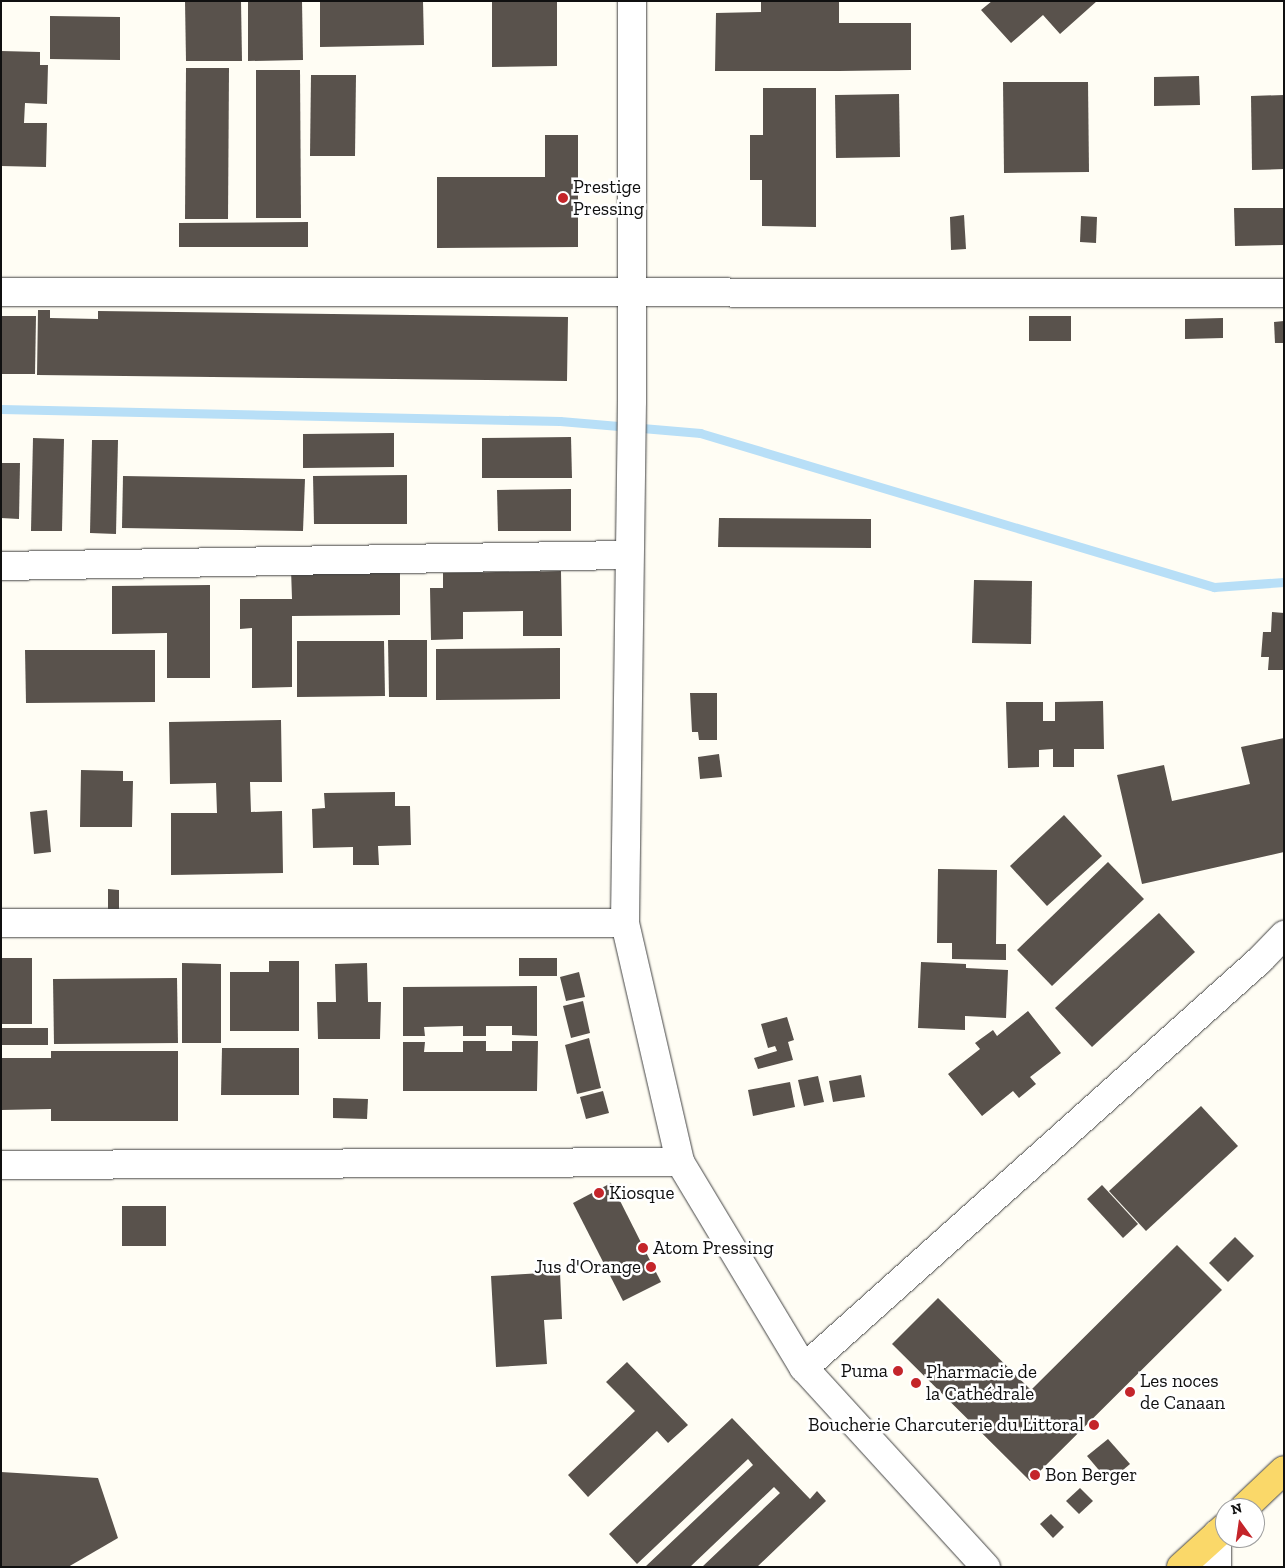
<!DOCTYPE html>
<meta charset="utf-8">
<style>
body{margin:0}
#map{position:relative;width:1285px;height:1568px;overflow:hidden;background:#fffdf4;font-family:"Zilla Slab",serif}
div>[style]{position:absolute}
.stream>*{height:9px;margin:-4.5px;padding:0 4.5px;transform-origin:4.5px;border-radius:4.5px;background:#b8dff7}
.building>*{inset:0;background:#59524c}
.roads{filter:drop-shadow(0 0 1px #434343) drop-shadow(0 0 1px #434343)}
.minor>*{height:28px;margin:-14px;padding:0 14px;transform-origin:14px;border-radius:14px;background:#fff}
.major>*{height:28px;margin:-14px;padding:0 14px;transform-origin:14px;border-radius:14px;background:#fad869}
.dots>*{width:14px;height:14px;translate:-50% -50%;box-sizing:border-box;border:2px solid #fff;border-radius:50%}
span{translate:-50% -50%;white-space:nowrap;text-align:center;line-height:1.15;-webkit-text-stroke:5px #fff;paint-order:stroke}
.poi-label{font-size:19px;color:#101010}
.left{translate:0 -50%;text-align:left}
.right{translate:-100% -50%;text-align:right}
.frame{position:absolute;inset:0;border:2px solid #101010;pointer-events:none}
.north{position:absolute;left:1215px;top:1498px;width:50px;height:50px;box-sizing:border-box;background:#fff;border:1px solid #9f9f9f;border-radius:50%;rotate:346deg;font-size:14px;font-weight:700;line-height:20px;text-align:center;color:#101010}
.north::after{content:'';display:block;margin:auto;width:18px;height:22px;background:#c4252a;clip-path:polygon(50% 0,100% 100%,50% 72%,0 100%)}
</style>
<div id="map">
<div class="stream">
<div style="left:1px;top:409px;width:559px;rotate:1.23deg"></div>
<div style="left:560px;top:421px;width:141px;rotate:4.9deg"></div>
<div style="left:700px;top:433px;width:537px;rotate:16.68deg"></div>
<div style="left:1214px;top:587px;width:70px;rotate:-4.1deg"></div>
</div>
<div class="building">
<div style="clip-path:polygon(185px 1px,241px 1px,242px 61px,186px 61px)"></div>
<div style="clip-path:polygon(248px 1px,302px 1px,303px 60px,248px 61px)"></div>
<div style="clip-path:polygon(320px 1px,423px 1px,424px 45px,320px 47px)"></div>
<div style="clip-path:polygon(492px 1px,557px 1px,557px 66px,492px 67px)"></div>
<div style="clip-path:polygon(761px 1px,839px 1px,839px 23px,911px 23px,911px 70px,839px 71px,839px 54px,839px 71px,715px 71px,716px 13px,761px 12px)"></div>
<div style="clip-path:polygon(992px 1px,1097px 1px,1060px 34px,1043px 15px,1011px 43px,981px 10px)"></div>
<div style="clip-path:polygon(50px 16px,120px 17px,120px 60px,50px 59px)"></div>
<div style="clip-path:polygon(1px 51px,40px 52px,40px 65px,48px 65px,47px 104px,25px 103px,24px 123px,47px 123px,46px 167px,1px 166px)"></div>
<div style="clip-path:polygon(186px 68px,229px 68px,228px 219px,185px 219px)"></div>
<div style="clip-path:polygon(256px 70px,300px 70px,301px 218px,256px 218px)"></div>
<div style="clip-path:polygon(311px 75px,356px 75px,355px 156px,310px 156px)"></div>
<div style="clip-path:polygon(1199px 76px,1200px 105px,1154px 106px,1154px 77px)"></div>
<div style="clip-path:polygon(1003px 82px,1088px 82px,1089px 172px,1004px 173px)"></div>
<div style="clip-path:polygon(763px 88px,816px 88px,816px 227px,762px 226px,762px 180px,750px 180px,750px 135px,763px 135px)"></div>
<div style="clip-path:polygon(899px 94px,900px 157px,836px 158px,835px 95px)"></div>
<div style="clip-path:polygon(1284px 95px,1284px 169px,1252px 170px,1251px 96px)"></div>
<div style="clip-path:polygon(545px 135px,578px 135px,578px 247px,437px 248px,437px 177px,545px 177px)"></div>
<div style="clip-path:polygon(1234px 208px,1284px 208px,1284px 245px,1235px 246px)"></div>
<div style="clip-path:polygon(964px 215px,966px 249px,951px 250px,950px 217px)"></div>
<div style="clip-path:polygon(1081px 216px,1097px 217px,1096px 243px,1080px 242px)"></div>
<div style="clip-path:polygon(308px 222px,308px 247px,179px 247px,179px 223px)"></div>
<div style="clip-path:polygon(38px 310px,50px 310px,50px 318px,98px 319px,98px 311px,568px 317px,567px 381px,37px 375px)"></div>
<div style="clip-path:polygon(1px 316px,36px 316px,35px 374px,1px 374px)"></div>
<div style="clip-path:polygon(1029px 316px,1071px 316px,1071px 341px,1029px 341px)"></div>
<div style="clip-path:polygon(1223px 318px,1223px 338px,1185px 339px,1185px 319px)"></div>
<div style="clip-path:polygon(1284px 321px,1284px 343px,1275px 343px,1274px 322px)"></div>
<div style="clip-path:polygon(394px 433px,394px 467px,303px 468px,303px 434px)"></div>
<div style="clip-path:polygon(571px 437px,572px 478px,482px 478px,482px 438px)"></div>
<div style="clip-path:polygon(33px 438px,64px 439px,62px 531px,31px 531px)"></div>
<div style="clip-path:polygon(92px 440px,118px 440px,116px 534px,90px 533px)"></div>
<div style="clip-path:polygon(1px 463px,20px 463px,19px 519px,1px 518px)"></div>
<div style="clip-path:polygon(407px 475px,407px 524px,314px 524px,313px 476px)"></div>
<div style="clip-path:polygon(123px 476px,305px 479px,303px 531px,122px 528px)"></div>
<div style="clip-path:polygon(571px 489px,571px 531px,498px 531px,497px 490px)"></div>
<div style="clip-path:polygon(719px 518px,871px 519px,871px 548px,718px 547px)"></div>
<div style="clip-path:polygon(291px 569px,400px 569px,400px 615px,292px 616px,292px 687px,252px 688px,252px 628px,240px 629px,240px 599px,292px 599px)"></div>
<div style="clip-path:polygon(561px 571px,562px 636px,523px 636px,523px 611px,463px 612px,463px 639px,431px 640px,430px 588px,443px 588px,443px 573px)"></div>
<div style="clip-path:polygon(974px 580px,1032px 581px,1031px 644px,972px 643px)"></div>
<div style="clip-path:polygon(210px 585px,210px 678px,167px 678px,167px 633px,112px 634px,112px 586px)"></div>
<div style="clip-path:polygon(1272px 612px,1284px 613px,1284px 670px,1268px 670px,1269px 657px,1261px 657px,1263px 632px,1271px 632px)"></div>
<div style="clip-path:polygon(388px 640px,427px 640px,427px 697px,389px 697px)"></div>
<div style="clip-path:polygon(297px 641px,384px 641px,385px 696px,297px 697px)"></div>
<div style="clip-path:polygon(560px 648px,560px 699px,436px 700px,436px 649px)"></div>
<div style="clip-path:polygon(25px 650px,155px 650px,155px 702px,26px 703px)"></div>
<div style="clip-path:polygon(690px 693px,717px 693px,717px 740px,699px 740px,698px 732px,692px 732px)"></div>
<div style="clip-path:polygon(1103px 701px,1104px 749px,1074px 749px,1074px 767px,1053px 767px,1053px 749px,1039px 750px,1039px 767px,1008px 768px,1006px 702px,1043px 702px,1043px 721px,1055px 721px,1055px 702px)"></div>
<div style="clip-path:polygon(281px 720px,282px 782px,250px 782px,251px 812px,282px 811px,283px 873px,171px 875px,171px 813px,217px 813px,216px 783px,170px 784px,169px 722px)"></div>
<div style="clip-path:polygon(1284px 738px,1284px 852px,1142px 884px,1117px 775px,1164px 765px,1172px 801px,1250px 784px,1241px 747px)"></div>
<div style="clip-path:polygon(719px 754px,722px 777px,700px 779px,698px 757px)"></div>
<div style="clip-path:polygon(81px 770px,123px 771px,123px 781px,133px 781px,132px 827px,80px 827px)"></div>
<div style="clip-path:polygon(395px 792px,395px 806px,410px 806px,411px 845px,378px 846px,379px 865px,353px 865px,353px 847px,313px 848px,312px 809px,325px 808px,324px 793px)"></div>
<div style="clip-path:polygon(47px 810px,51px 852px,34px 854px,30px 812px)"></div>
<div style="clip-path:polygon(1064px 815px,1102px 856px,1047px 906px,1010px 866px)"></div>
<div style="clip-path:polygon(1108px 862px,1144px 899px,1052px 986px,1017px 950px)"></div>
<div style="clip-path:polygon(938px 869px,997px 870px,996px 944px,1006px 944px,1006px 960px,952px 959px,952px 943px,937px 943px)"></div>
<div style="clip-path:polygon(108px 889px,119px 890px,119px 910px,108px 910px)"></div>
<div style="clip-path:polygon(1159px 913px,1195px 952px,1092px 1047px,1055px 1008px)"></div>
<div style="clip-path:polygon(1px 958px,32px 958px,32px 1024px,1px 1024px)"></div>
<div style="clip-path:polygon(519px 958px,557px 958px,557px 976px,519px 976px)"></div>
<div style="clip-path:polygon(269px 961px,299px 961px,299px 1031px,230px 1031px,230px 972px,269px 972px)"></div>
<div style="clip-path:polygon(921px 962px,966px 964px,966px 968px,1008px 970px,1006px 1018px,965px 1016px,965px 1030px,918px 1028px)"></div>
<div style="clip-path:polygon(182px 963px,221px 964px,221px 1043px,182px 1043px)"></div>
<div style="clip-path:polygon(367px 963px,368px 1002px,381px 1002px,380px 1039px,318px 1039px,317px 1002px,336px 1002px,335px 964px)"></div>
<div style="clip-path:polygon(579px 972px,585px 997px,566px 1001px,560px 977px)"></div>
<div style="clip-path:polygon(177px 978px,178px 1043px,54px 1044px,53px 979px)"></div>
<div style="clip-path:polygon(537px 986px,537px 1036px,512px 1035px,512px 1026px,486px 1026px,486px 1036px,463px 1036px,463px 1026px,424px 1027px,425px 1036px,403px 1036px,403px 987px)"></div>
<div style="clip-path:polygon(583px 1001px,590px 1033px,571px 1038px,563px 1006px)"></div>
<div style="clip-path:polygon(1028px 1011px,1061px 1053px,1030px 1077px,1036px 1084px,1019px 1098px,1013px 1091px,982px 1116px,948px 1074px,980px 1049px,975px 1043px,993px 1030px,997px 1036px)"></div>
<div style="clip-path:polygon(787px 1017px,794px 1040px,788px 1042px,793px 1060px,758px 1069px,754px 1058px,777px 1051px,775px 1046px,768px 1048px,761px 1024px)"></div>
<div style="clip-path:polygon(1px 1028px,48px 1028px,48px 1045px,1px 1045px)"></div>
<div style="clip-path:polygon(589px 1038px,601px 1088px,577px 1094px,565px 1045px)"></div>
<div style="clip-path:polygon(463px 1041px,486px 1041px,486px 1051px,512px 1051px,512px 1041px,538px 1041px,537px 1091px,403px 1091px,403px 1042px,425px 1042px,424px 1052px,463px 1052px)"></div>
<div style="clip-path:polygon(222px 1048px,299px 1048px,299px 1095px,221px 1095px)"></div>
<div style="clip-path:polygon(51px 1051px,178px 1051px,178px 1121px,51px 1121px,51px 1109px,1px 1110px,1px 1058px,51px 1058px)"></div>
<div style="clip-path:polygon(861px 1075px,865px 1097px,833px 1102px,829px 1081px)"></div>
<div style="clip-path:polygon(818px 1076px,824px 1102px,804px 1106px,798px 1080px)"></div>
<div style="clip-path:polygon(790px 1082px,795px 1107px,753px 1116px,748px 1090px)"></div>
<div style="clip-path:polygon(603px 1091px,609px 1113px,586px 1119px,580px 1097px)"></div>
<div style="clip-path:polygon(333px 1098px,368px 1099px,367px 1119px,333px 1118px)"></div>
<div style="clip-path:polygon(1201px 1106px,1238px 1146px,1146px 1231px,1109px 1191px)"></div>
<div style="clip-path:polygon(611px 1183px,661px 1282px,623px 1301px,573px 1203px)"></div>
<div style="clip-path:polygon(1102px 1185px,1138px 1224px,1123px 1238px,1087px 1199px)"></div>
<div style="clip-path:polygon(122px 1206px,166px 1206px,166px 1246px,122px 1246px)"></div>
<div style="clip-path:polygon(1235px 1237px,1254px 1256px,1228px 1282px,1209px 1263px)"></div>
<div style="clip-path:polygon(1177px 1245px,1222px 1290px,1030px 1481px,892px 1344px,938px 1298px,1031px 1390px)"></div>
<div style="clip-path:polygon(560px 1272px,562px 1319px,544px 1320px,547px 1364px,496px 1367px,491px 1276px)"></div>
<div style="clip-path:polygon(627px 1362px,688px 1425px,668px 1443px,657px 1431px,588px 1497px,568px 1475px,635px 1411px,606px 1382px)"></div>
<div style="clip-path:polygon(732px 1418px,810px 1499px,817px 1491px,826px 1501px,757px 1567px,702px 1567px,780px 1493px,774px 1487px,690px 1567px,645px 1567px,753px 1465px,748px 1459px,637px 1564px,609px 1534px)"></div>
<div style="clip-path:polygon(1108px 1439px,1130px 1464px,1109px 1482px,1087px 1456px)"></div>
<div style="clip-path:polygon(1px 1472px,98px 1478px,118px 1538px,68px 1567px,1px 1567px)"></div>
<div style="clip-path:polygon(1080px 1488px,1093px 1501px,1079px 1514px,1066px 1501px)"></div>
<div style="clip-path:polygon(1051px 1514px,1064px 1527px,1053px 1538px,1040px 1524px)"></div>
</div>
<div class="roads">
<div class="minor">
<div style="left:632px;top:1px;width:400px;rotate:90deg"></div>
<div style="left:632px;top:401px;width:522px;rotate:90.77deg"></div>
<div style="left:625px;top:923px;width:245px;rotate:77deg"></div>
<div style="left:680px;top:1162px;width:240px;rotate:59deg"></div>
<div style="left:804px;top:1368px;width:270px;rotate:47.6deg"></div>
<div style="left:1px;top:292px;width:1283px;rotate:0.04deg"></div>
<div style="left:1px;top:566px;width:627px;rotate:-1.01deg"></div>
<div style="left:1px;top:923px;width:624px"></div>
<div style="left:1px;top:1165px;width:679px;rotate:-0.25deg"></div>
<div style="left:804px;top:1368px;width:612px;rotate:-41.82deg"></div>
<div style="left:1260px;top:960px;width:35px;rotate:-46deg"></div>
<div style="left:1217px;top:1534px;width:33px;rotate:90deg"></div>
</div>
<div class="major">
<div style="left:1244px;top:1508px;width:55px;rotate:-43.5deg"></div>
<div style="left:1181px;top:1567px;width:59px;rotate:-42.3deg"></div>
</div>
</div>
<div class="dots">
<div style="left:563px;top:198px;background:#c4252a"></div>
<div style="left:599px;top:1193px;background:#c4252a"></div>
<div style="left:643px;top:1248px;background:#c4252a"></div>
<div style="left:651px;top:1267px;background:#c4252a"></div>
<div style="left:898px;top:1371px;background:#c4252a"></div>
<div style="left:916px;top:1383px;background:#c4252a"></div>
<div style="left:1130px;top:1392px;background:#c4252a"></div>
<div style="left:1094px;top:1425px;background:#c4252a"></div>
<div style="left:1035px;top:1475px;background:#c4252a"></div>
</div>
<div class="poi-label">
<span class="left" style="left:573px;top:198px">Prestige<br>Pressing</span>
<span class="left" style="left:609px;top:1193px">Kiosque</span>
<span class="left" style="left:653px;top:1248px">Atom Pressing</span>
<span class="right" style="left:641px;top:1267px">Jus d'Orange</span>
<span class="right" style="left:888px;top:1371px">Puma</span>
<span class="left" style="left:926px;top:1383px">Pharmacie de<br>la Cathédrale</span>
<span class="left" style="left:1140px;top:1392px">Les noces<br>de Canaan</span>
<span class="right" style="left:1084px;top:1425px">Boucherie Charcuterie du Littoral</span>
<span class="left" style="left:1045px;top:1475px">Bon Berger</span>
</div>
<div class="frame"></div>
<div class="north">N</div>
</div>
